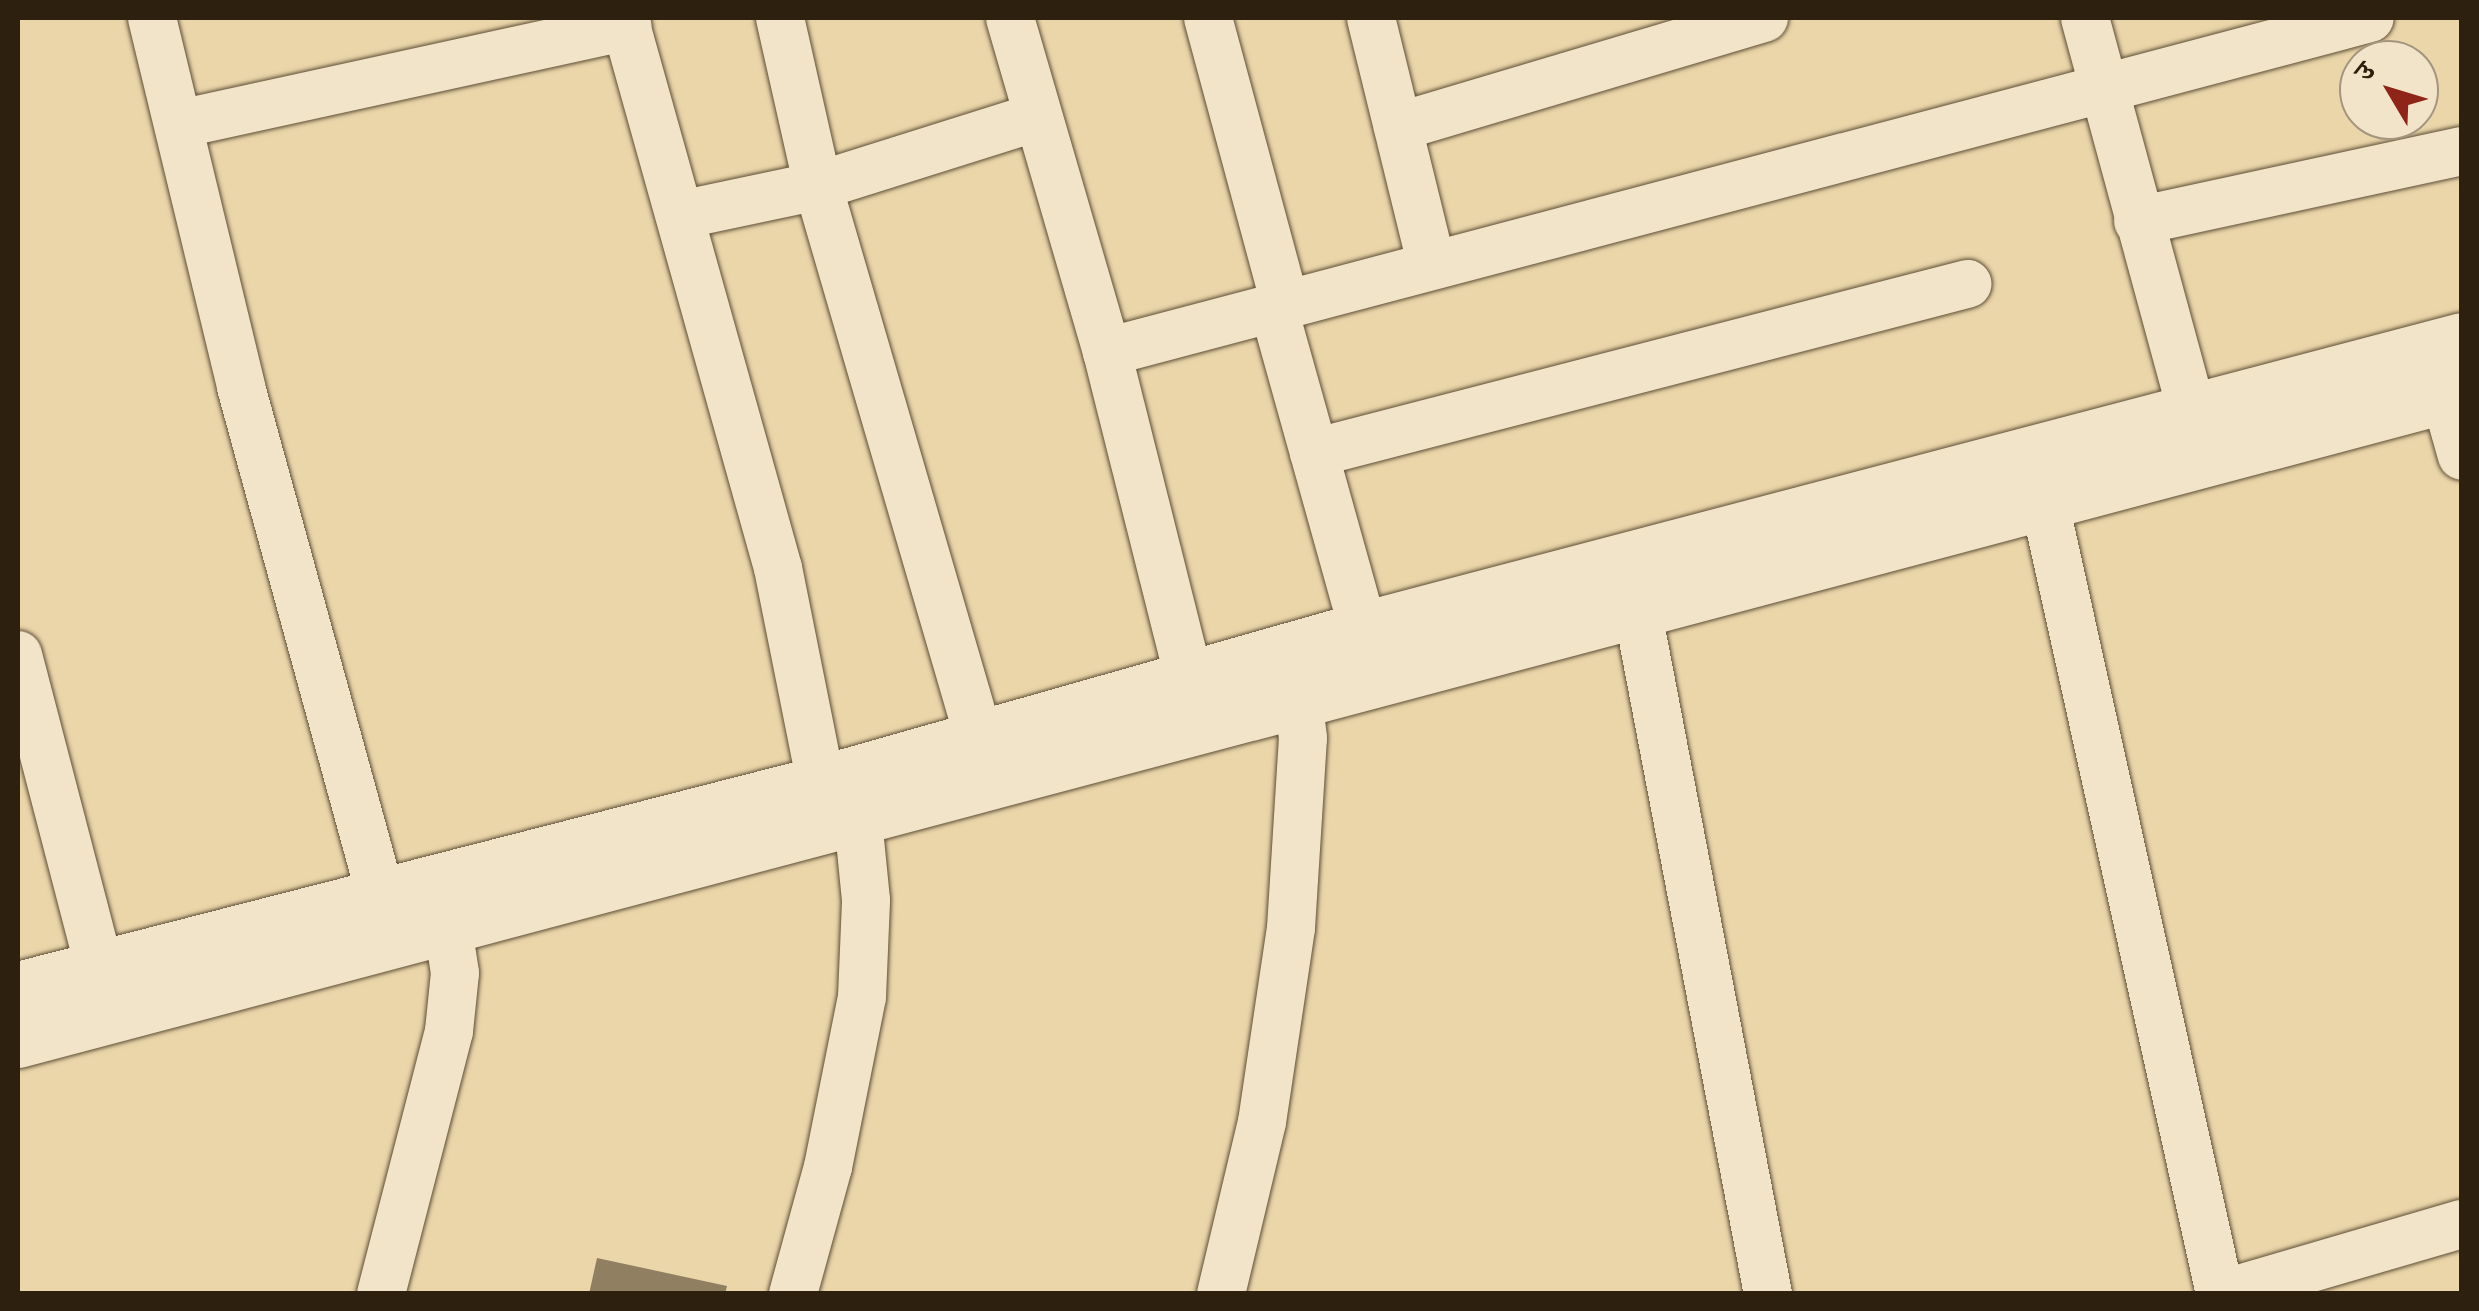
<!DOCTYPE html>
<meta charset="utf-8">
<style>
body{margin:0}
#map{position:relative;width:2479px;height:1311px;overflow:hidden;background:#ebd6aa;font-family:"IM FELL English","Noto Serif Devanagari",serif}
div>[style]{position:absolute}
.building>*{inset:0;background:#907f60}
.roads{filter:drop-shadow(0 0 2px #5d4e36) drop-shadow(0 0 2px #5d4e36)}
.minor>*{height:48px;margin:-24px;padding:0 24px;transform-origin:24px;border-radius:24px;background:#f2e4c8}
.tertiary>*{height:55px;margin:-27.5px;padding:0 27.5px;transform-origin:27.5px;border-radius:27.5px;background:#f2e4c8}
span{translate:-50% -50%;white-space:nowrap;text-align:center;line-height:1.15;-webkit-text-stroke:8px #f2e4c8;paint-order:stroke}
.frame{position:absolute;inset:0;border:20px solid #2e200f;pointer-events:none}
.north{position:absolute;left:2339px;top:40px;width:100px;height:100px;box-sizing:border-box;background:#f2e4c8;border:2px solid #a4967e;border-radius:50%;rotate:308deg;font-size:28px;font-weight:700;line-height:40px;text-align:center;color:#2e200f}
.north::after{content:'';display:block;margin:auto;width:35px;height:45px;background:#8f2418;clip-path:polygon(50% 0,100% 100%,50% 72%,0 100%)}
</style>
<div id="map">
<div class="building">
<div style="clip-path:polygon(597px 1258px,727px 1286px,725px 1294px,589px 1294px)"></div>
</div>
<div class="roads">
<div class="minor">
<div style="left:152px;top:18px;width:380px;rotate:76.4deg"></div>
<div style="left:241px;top:387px;width:566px;rotate:74.64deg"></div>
<div style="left:624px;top:18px;width:571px;rotate:74.36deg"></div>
<div style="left:778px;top:568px;width:219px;rotate:78.7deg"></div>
<div style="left:780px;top:18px;width:172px;rotate:77.3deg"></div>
<div style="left:818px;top:186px;width:575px;rotate:73.74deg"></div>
<div style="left:1010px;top:18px;width:348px;rotate:73.8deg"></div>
<div style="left:1107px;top:352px;width:336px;rotate:75.9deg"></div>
<div style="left:1208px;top:18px;width:295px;rotate:74.9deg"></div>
<div style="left:1371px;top:18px;width:251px;rotate:76.2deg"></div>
<div style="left:2085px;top:18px;width:443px;rotate:74.8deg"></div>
<div style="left:179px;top:124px;width:459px;rotate:-12.3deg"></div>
<div style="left:1398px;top:127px;width:382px;rotate:-16.6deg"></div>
<div style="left:680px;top:215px;width:141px;rotate:-11.9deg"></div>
<div style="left:818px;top:186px;width:230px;rotate:-17.5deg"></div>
<div style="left:2138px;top:221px;width:331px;rotate:-12.2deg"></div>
<div style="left:1273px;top:306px;width:335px;rotate:74.4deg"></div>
<div style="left:1107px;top:352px;width:1306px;rotate:-14.81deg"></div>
<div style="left:2445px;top:396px;width:62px;rotate:74.2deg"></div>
<div style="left:1314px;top:453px;width:675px;rotate:-14.51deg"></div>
<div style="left:2044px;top:500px;width:813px;rotate:77.5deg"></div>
<div style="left:1637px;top:608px;width:698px;rotate:79.19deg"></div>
<div style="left:18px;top:655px;width:322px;rotate:75.4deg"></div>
<div style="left:381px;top:1294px;width:272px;rotate:-75.5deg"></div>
<div style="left:449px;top:1031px;width:58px;rotate:-84.1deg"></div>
<div style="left:455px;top:973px;width:46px;rotate:-98.8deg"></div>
<div style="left:793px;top:1294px;width:132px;rotate:-74.6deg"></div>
<div style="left:828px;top:1167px;width:173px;rotate:-78.7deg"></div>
<div style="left:862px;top:997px;width:97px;rotate:-87.6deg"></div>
<div style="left:866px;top:900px;width:80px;rotate:-95.7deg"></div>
<div style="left:1221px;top:1294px;width:177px;rotate:-76.6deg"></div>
<div style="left:1262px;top:1122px;width:196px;rotate:-81.5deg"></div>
<div style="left:1291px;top:928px;width:190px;rotate:-86.4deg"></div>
<div style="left:1303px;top:738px;width:39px;rotate:-97deg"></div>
<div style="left:2222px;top:1294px;width:250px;rotate:-16.3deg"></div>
</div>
<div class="tertiary">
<div style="left:18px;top:989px;width:829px;rotate:-14.39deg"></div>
<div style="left:821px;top:783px;width:563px;rotate:-15.86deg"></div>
<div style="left:1363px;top:629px;width:1136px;rotate:-14.73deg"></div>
<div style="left:18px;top:1040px;width:2529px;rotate:-14.87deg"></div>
</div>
</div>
<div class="frame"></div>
<div class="north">उ</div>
</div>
